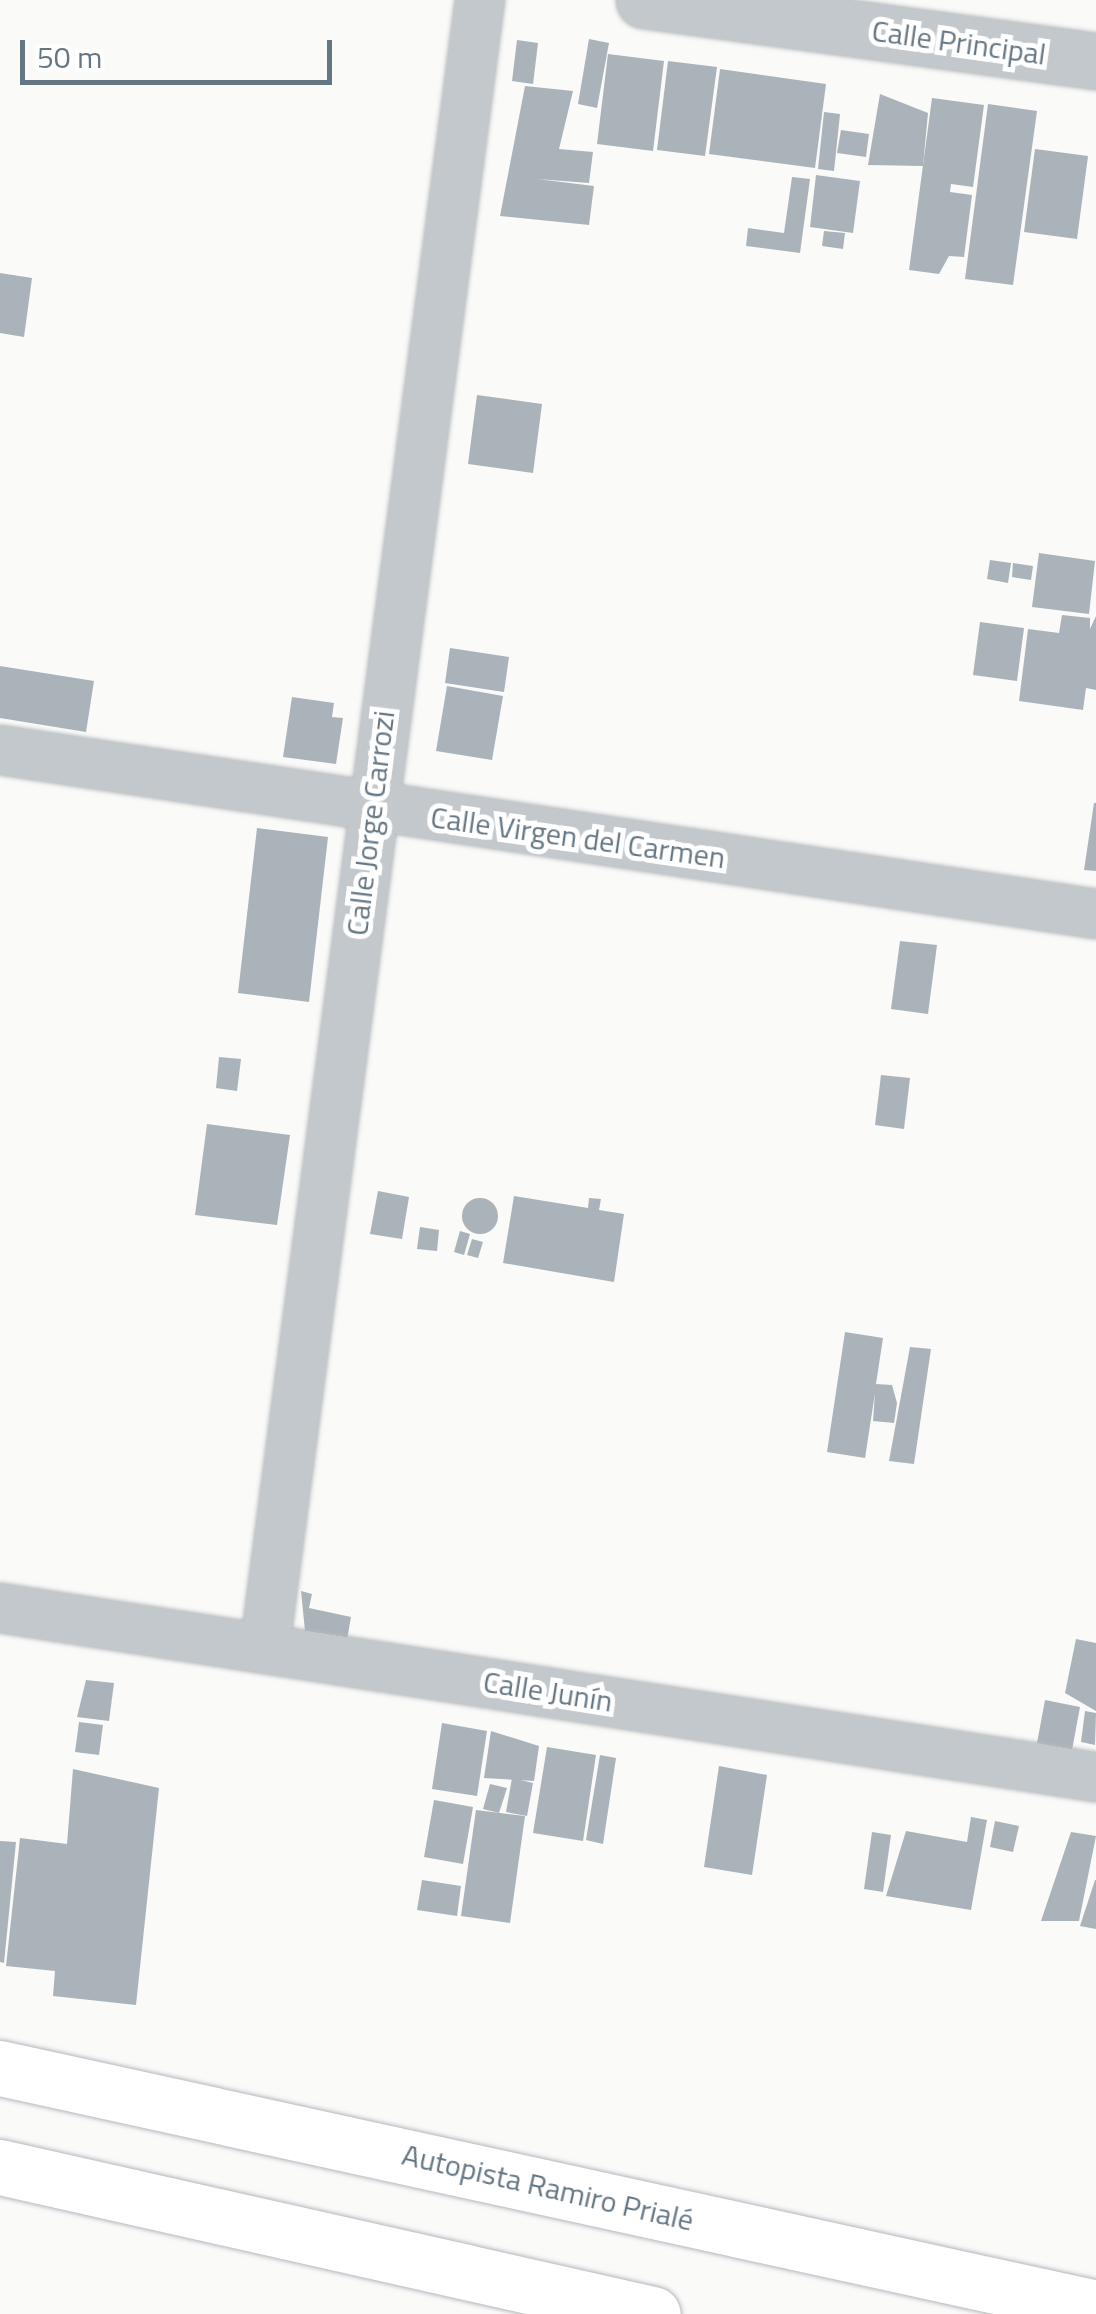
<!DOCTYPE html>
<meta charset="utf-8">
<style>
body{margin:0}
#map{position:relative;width:1096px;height:2314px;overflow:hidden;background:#fafaf8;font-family:"Titillium Web",sans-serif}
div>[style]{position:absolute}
.building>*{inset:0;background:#aab3b9}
.round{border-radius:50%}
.roads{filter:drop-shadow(0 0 2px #b4b9bd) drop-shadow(0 0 2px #b4b9bd)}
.minor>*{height:48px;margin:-24px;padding:0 24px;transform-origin:24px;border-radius:24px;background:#c3c8cc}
.tertiary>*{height:55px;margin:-27.5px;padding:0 27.5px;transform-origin:27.5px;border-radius:27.5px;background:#c3c8cc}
.trunk>*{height:55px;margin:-27.5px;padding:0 27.5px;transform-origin:27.5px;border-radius:27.5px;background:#fff}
span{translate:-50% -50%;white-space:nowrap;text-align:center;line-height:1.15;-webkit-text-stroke:10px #fff;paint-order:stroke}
.street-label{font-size:30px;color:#657683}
.scale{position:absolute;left:20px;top:40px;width:312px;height:45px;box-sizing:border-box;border:5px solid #657683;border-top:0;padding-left:12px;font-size:30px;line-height:35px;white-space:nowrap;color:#657683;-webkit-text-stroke:8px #fff;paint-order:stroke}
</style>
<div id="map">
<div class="building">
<div style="clip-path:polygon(589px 39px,609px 43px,597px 108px,578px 104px)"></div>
<div style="clip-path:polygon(517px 40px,538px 43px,533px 84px,512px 81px)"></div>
<div style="clip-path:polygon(608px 54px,664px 61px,653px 151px,597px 144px)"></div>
<div style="clip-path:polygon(668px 61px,717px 67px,705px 156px,657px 150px)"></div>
<div style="clip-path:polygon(720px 69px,826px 84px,815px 168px,709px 154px)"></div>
<div style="clip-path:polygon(525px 86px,573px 91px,559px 149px,593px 152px,589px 183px,537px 179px,594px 186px,589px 225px,500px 216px)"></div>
<div style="clip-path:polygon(880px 94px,928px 113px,923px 166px,868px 165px)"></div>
<div style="clip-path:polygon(932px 98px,984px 105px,973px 187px,951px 184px,950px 192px,972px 195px,964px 257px,949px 256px,939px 274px,909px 270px)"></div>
<div style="clip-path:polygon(988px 104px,1037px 111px,1013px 285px,965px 279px)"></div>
<div style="clip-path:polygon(824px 112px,840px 114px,834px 171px,818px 169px)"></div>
<div style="clip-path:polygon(841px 130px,869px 134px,866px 157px,837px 153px)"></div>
<div style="clip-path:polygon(1035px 149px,1088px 156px,1077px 239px,1024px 232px)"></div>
<div style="clip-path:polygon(816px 175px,860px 181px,853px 233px,810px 227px)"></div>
<div style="clip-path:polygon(792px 177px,810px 179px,800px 253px,746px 246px,748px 228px,784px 233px)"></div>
<div style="clip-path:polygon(824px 231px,845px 233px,843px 249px,822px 246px)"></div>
<div style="clip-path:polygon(0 273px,32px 278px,24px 337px,0 333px)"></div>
<div style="clip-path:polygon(477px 395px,542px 404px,533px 473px,468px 464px)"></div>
<div style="clip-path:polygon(1039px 553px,1095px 561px,1089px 614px,1032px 607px)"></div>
<div style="clip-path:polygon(990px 560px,1011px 563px,1008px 583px,987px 579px)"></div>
<div style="clip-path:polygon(1013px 563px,1033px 566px,1031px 580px,1012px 577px)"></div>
<div style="clip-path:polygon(1062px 615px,1090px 618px,1090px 629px,1096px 616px,1096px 690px,1086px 688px,1083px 710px,1019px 701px,1028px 629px,1059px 633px)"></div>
<div style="clip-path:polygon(980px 622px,1024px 628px,1017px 681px,973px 675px)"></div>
<div style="clip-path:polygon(450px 648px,509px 657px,504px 692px,445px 683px)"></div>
<div style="clip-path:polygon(0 666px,94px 681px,86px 732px,0 718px)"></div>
<div style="clip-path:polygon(447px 686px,503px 696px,492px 760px,436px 751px)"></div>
<div style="clip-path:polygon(292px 697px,334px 703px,332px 717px,343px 718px,336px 764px,283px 757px)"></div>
<div style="clip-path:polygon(1094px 803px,1096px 803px,1096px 871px,1084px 870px)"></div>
<div style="clip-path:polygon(257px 828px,328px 837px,309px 1002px,238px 993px)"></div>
<div style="clip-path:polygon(900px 941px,937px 945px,928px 1014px,891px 1009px)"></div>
<div style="clip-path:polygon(219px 1057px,241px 1059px,237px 1091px,216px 1088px)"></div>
<div style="clip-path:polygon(881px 1075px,910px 1078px,904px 1129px,875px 1125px)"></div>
<div style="clip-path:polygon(207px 1124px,290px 1135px,277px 1225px,195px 1215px)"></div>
<div style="clip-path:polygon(378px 1191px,409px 1197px,402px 1239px,370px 1234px)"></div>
<div style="clip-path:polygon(514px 1196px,588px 1208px,589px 1198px,601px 1199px,599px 1210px,624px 1214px,614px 1282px,503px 1263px)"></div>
<div class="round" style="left:462px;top:1198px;width:36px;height:36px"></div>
<div style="clip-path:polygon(420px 1227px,439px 1230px,437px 1251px,417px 1249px)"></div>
<div style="clip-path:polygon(460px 1231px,470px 1234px,464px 1255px,454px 1252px)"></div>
<div style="clip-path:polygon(472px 1239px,483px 1242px,478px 1258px,467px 1255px)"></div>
<div style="clip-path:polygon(845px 1332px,883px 1338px,876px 1384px,892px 1385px,897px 1403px,894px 1423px,873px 1421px,875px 1393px,865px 1458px,827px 1452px)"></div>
<div style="clip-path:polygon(910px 1347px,931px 1349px,914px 1464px,889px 1461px)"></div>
<div style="clip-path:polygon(301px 1591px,312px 1594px,309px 1608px,351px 1617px,347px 1640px,305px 1631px)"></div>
<div style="clip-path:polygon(1076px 1639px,1096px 1643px,1096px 1711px,1065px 1693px)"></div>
<div style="clip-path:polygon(86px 1680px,114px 1683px,109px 1721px,77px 1717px)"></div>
<div style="clip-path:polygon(1045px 1700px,1080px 1707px,1072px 1750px,1037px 1743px)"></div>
<div style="clip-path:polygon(1085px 1711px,1096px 1713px,1095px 1745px,1081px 1742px)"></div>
<div style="clip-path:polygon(79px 1722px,103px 1725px,99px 1755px,75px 1752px)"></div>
<div style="clip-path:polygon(442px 1723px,487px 1731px,477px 1796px,432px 1789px)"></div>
<div style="clip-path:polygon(491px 1731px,539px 1746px,534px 1781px,484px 1778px)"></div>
<div style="clip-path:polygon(547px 1747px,596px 1755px,583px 1841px,533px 1833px)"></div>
<div style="clip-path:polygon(600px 1755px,616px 1758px,603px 1844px,586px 1840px)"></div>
<div style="clip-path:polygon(719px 1766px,767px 1775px,752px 1875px,704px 1867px)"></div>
<div style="clip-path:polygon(73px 1769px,159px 1788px,136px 2005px,53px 1996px,55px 1971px,6px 1966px,20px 1838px,67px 1844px)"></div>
<div style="clip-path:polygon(512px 1778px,533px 1783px,527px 1816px,506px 1812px)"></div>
<div style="clip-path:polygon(490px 1784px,507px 1788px,499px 1813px,483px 1809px)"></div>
<div style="clip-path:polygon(434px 1800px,473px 1807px,463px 1864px,424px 1857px)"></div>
<div style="clip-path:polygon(476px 1810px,525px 1816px,510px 1923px,461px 1916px)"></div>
<div style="clip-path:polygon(971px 1817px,987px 1820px,971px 1910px,886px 1896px,906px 1831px,967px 1842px)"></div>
<div style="clip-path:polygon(995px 1821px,1019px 1826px,1013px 1852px,990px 1847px)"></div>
<div style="clip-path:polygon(872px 1832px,891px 1835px,883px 1892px,864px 1889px)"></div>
<div style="clip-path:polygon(1071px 1832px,1096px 1836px,1079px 1921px,1041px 1921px)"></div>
<div style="clip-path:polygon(0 1841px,16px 1842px,4px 1963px,0 1962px)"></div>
<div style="clip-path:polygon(422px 1880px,461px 1886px,457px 1916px,417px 1910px)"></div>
<div style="clip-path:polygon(1095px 1880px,1096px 1880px,1096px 1929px,1080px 1926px)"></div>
</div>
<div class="roads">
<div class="minor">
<div style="left:0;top:750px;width:1108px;rotate:8.51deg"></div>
<div style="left:0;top:1608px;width:1109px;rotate:8.77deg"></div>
<div style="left:265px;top:1646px;width:1660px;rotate:-82.56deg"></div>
</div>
<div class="tertiary">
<div style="left:644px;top:0;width:456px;rotate:7.7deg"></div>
</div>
<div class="trunk">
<div style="left:0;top:2068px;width:1122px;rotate:12.35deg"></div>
<div style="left:0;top:2167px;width:669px;rotate:12.69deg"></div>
</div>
</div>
<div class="street-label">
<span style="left:959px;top:42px;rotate:8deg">Calle Principal</span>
<span style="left:370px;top:823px;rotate:-83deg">Calle Jorge Carrozi</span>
<span style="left:578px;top:837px;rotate:8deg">Calle Virgen del Carmen</span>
<span style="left:548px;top:1691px;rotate:9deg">Calle Junín</span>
<span style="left:548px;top:2187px;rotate:13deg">Autopista Ramiro Prialé</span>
</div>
<div class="scale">50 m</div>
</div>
